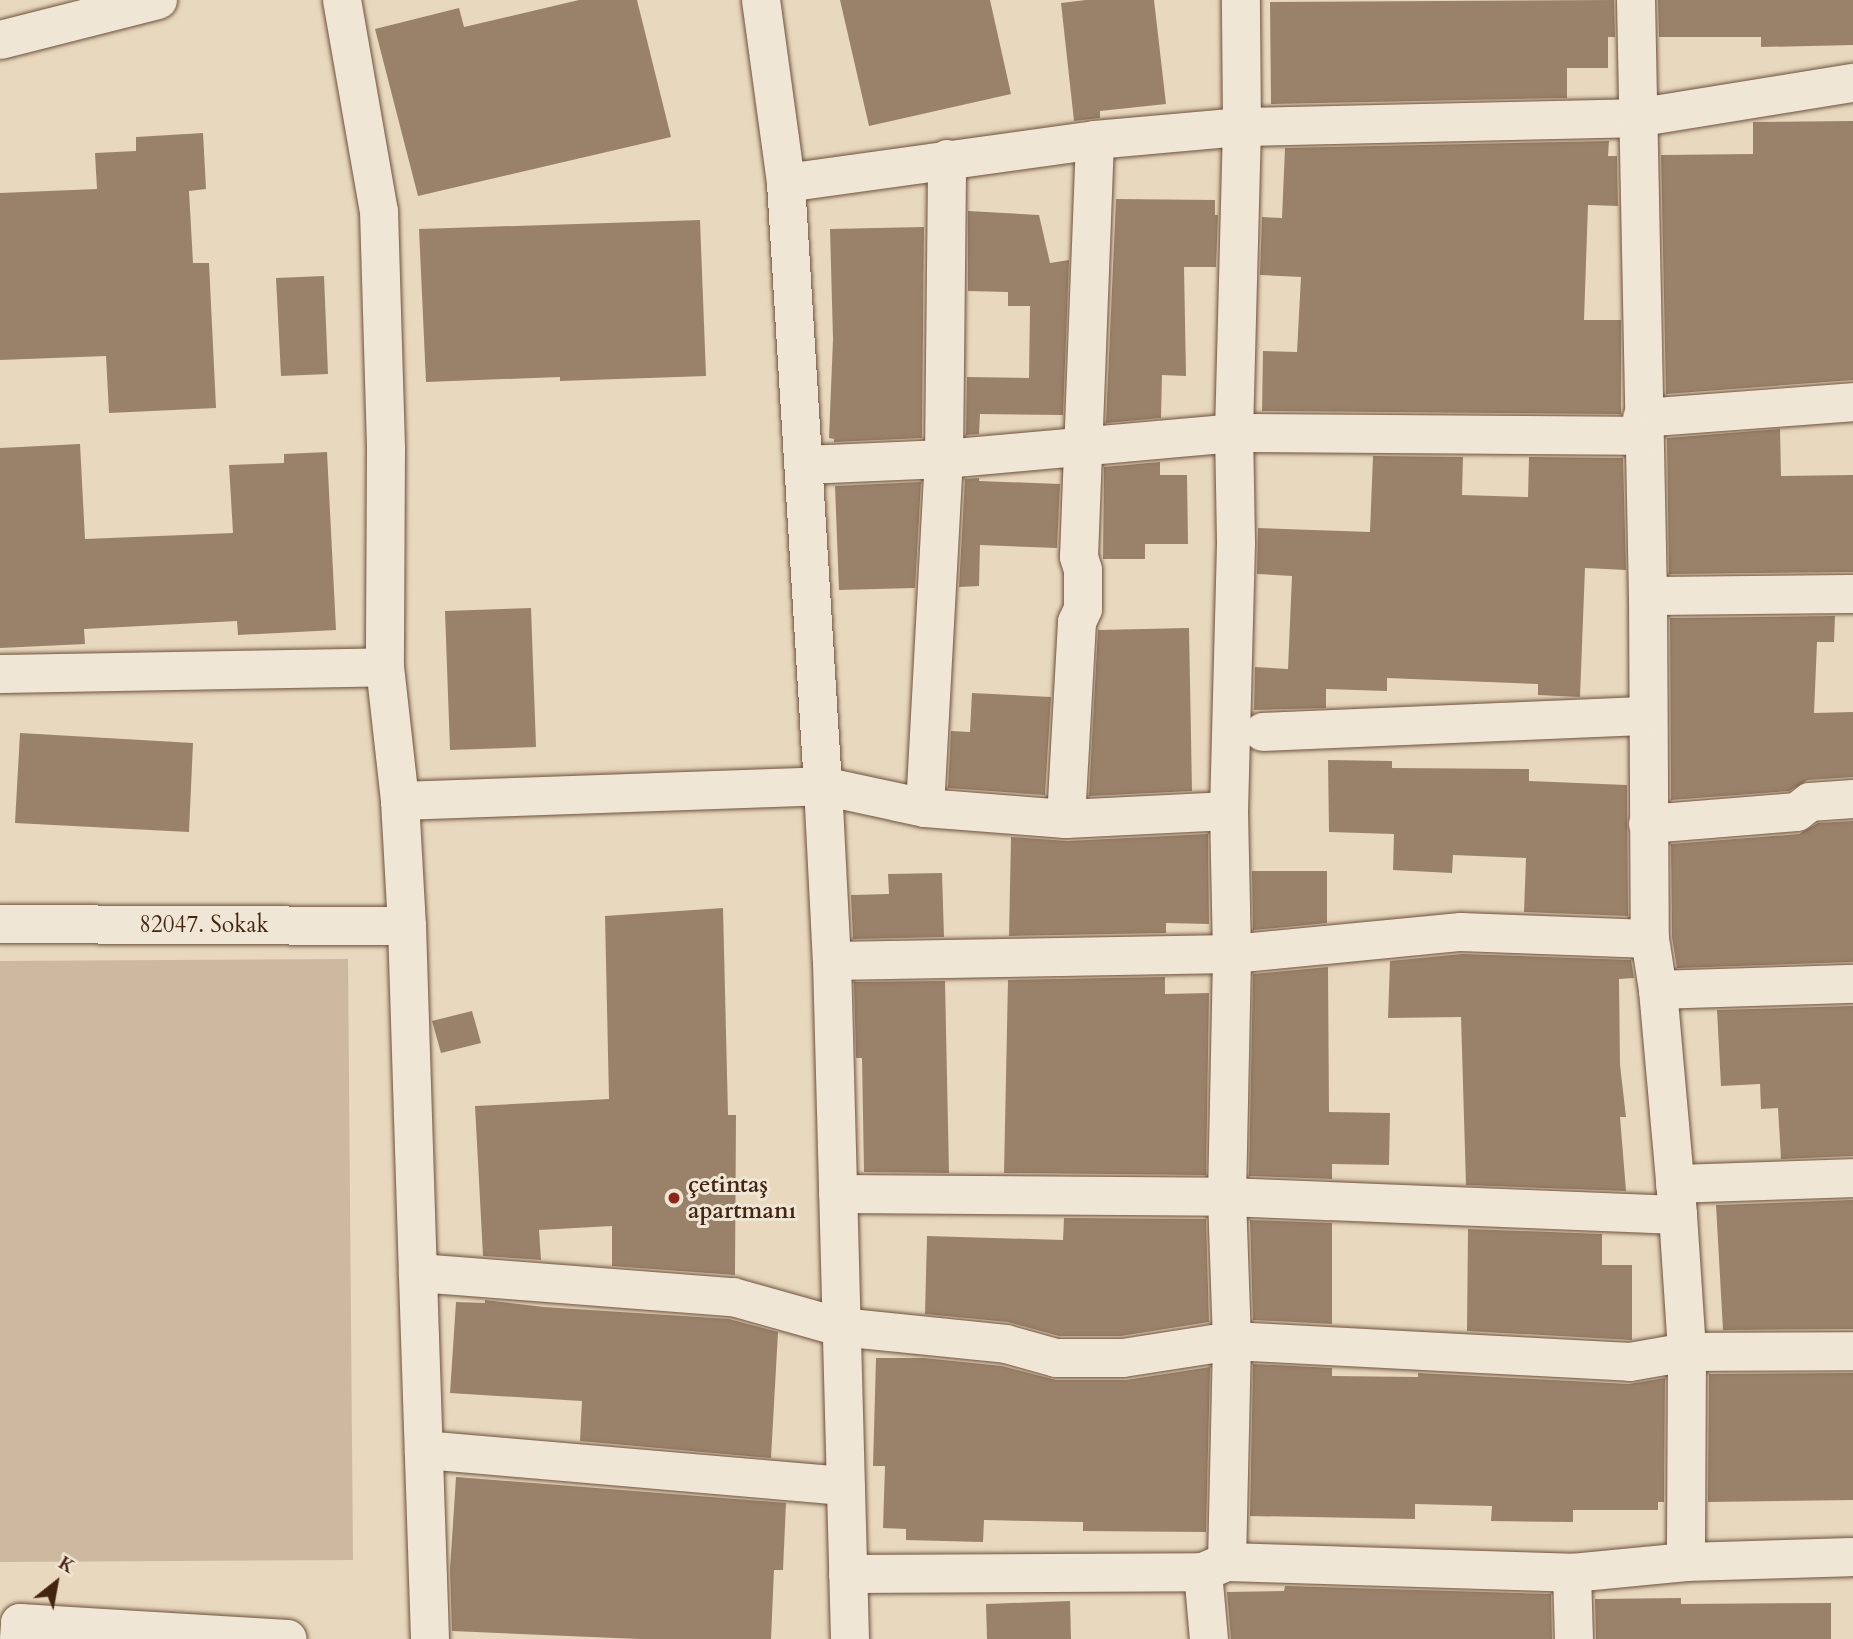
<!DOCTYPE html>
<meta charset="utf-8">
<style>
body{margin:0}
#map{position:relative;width:1853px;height:1639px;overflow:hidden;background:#e8d8be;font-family:Cardo,serif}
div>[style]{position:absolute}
.green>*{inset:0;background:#ccb9a0}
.building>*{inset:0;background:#9a826a}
.roads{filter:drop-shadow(0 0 2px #6e513c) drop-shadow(0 0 2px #6e513c)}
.street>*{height:38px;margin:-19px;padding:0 19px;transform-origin:19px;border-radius:19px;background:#f0e6d5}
.secondary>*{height:38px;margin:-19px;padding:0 19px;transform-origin:19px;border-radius:19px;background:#f0e6d5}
.dots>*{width:19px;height:19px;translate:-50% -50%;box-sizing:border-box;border:4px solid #f0e6d5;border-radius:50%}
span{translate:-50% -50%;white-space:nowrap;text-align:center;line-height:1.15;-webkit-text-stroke:6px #f0e6d5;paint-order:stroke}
.street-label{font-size:23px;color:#452410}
.poi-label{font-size:23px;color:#452410;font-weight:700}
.left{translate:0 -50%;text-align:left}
.north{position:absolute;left:21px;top:1548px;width:70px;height:70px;-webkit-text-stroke:5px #f0e6d5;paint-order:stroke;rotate:31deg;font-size:19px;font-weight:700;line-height:28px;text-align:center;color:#452410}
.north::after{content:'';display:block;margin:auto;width:24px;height:32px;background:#452410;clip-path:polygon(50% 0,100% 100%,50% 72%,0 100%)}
</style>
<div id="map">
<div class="green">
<div style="clip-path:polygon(348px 959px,353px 1560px,0 1562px,0 961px)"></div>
</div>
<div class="building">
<div style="clip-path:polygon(579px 0,637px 0,671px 137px,418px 196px,375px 29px,459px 8px,464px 27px)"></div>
<div style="clip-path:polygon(840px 0,990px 0,1011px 94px,869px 126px)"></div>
<div style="clip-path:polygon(1086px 0,1154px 0,1166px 104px,1100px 111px,1100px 118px,1074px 121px,1061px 3px)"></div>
<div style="clip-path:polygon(1614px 0,1615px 37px,1608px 37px,1608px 68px,1567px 68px,1567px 98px,1271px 104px,1270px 2px)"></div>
<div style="clip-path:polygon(1658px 0,1853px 0,1853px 45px,1761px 47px,1761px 37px,1659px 37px)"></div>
<div style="clip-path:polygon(1853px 121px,1853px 380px,1666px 394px,1661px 155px,1753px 154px,1753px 122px)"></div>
<div style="clip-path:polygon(203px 133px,206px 189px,189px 191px,193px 263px,209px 263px,216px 408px,109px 413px,106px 356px,0 360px,0 193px,97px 189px,95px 153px,136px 151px,136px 137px)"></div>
<div style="clip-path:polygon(1609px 141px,1608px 156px,1617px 156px,1618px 206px,1588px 205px,1584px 320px,1621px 320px,1621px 414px,1262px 411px,1263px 351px,1297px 352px,1301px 277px,1260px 275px,1262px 217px,1282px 218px,1285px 148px)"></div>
<div style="clip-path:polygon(1116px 199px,1215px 200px,1215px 215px,1218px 215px,1216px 267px,1184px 267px,1186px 376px,1162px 375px,1161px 418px,1106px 423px)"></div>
<div style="clip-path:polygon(968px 211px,1039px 215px,1050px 263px,1069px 260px,1063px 415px,980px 414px,979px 434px,966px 435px,967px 377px,1029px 378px,1030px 306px,1008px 306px,1008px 292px,968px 291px)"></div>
<div style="clip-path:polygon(700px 220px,706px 376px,560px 381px,560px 377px,426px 382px,419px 229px)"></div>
<div style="clip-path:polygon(924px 227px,922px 438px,834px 442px,834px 439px,829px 438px,833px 339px,830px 229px)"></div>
<div style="clip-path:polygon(324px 276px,328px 374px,281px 376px,276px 278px)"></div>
<div style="clip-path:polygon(1780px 429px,1781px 476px,1853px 475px,1853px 572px,1669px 574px,1667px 438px)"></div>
<div style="clip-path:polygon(80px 444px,85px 539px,233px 533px,229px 465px,284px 463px,284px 454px,327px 452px,336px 630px,238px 635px,237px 621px,84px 629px,85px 644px,0 648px,0 448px)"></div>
<div style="clip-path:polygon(1373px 456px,1463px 457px,1462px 495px,1528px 497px,1529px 457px,1623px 458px,1626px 570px,1585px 568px,1580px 697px,1538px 695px,1538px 684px,1387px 678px,1387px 691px,1326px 689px,1326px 708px,1254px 710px,1255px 667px,1288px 669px,1292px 576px,1257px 574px,1258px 528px,1370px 532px)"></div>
<div style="clip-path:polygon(1160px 462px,1160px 475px,1187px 475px,1188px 544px,1145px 544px,1145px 559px,1103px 559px,1104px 467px)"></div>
<div style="clip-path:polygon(979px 478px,979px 481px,1060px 484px,1057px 548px,980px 545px,979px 586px,959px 587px,965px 479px)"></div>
<div style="clip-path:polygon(921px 482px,915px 588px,839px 590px,835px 486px)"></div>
<div style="clip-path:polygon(531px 608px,536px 747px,450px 750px,445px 611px)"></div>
<div style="clip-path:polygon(1835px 616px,1834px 642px,1817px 642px,1814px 713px,1853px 712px,1853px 777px,1808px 780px,1789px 791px,1671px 800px,1670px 618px)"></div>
<div style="clip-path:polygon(1189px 628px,1192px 791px,1089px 796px,1098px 630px)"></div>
<div style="clip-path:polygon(972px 693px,1051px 697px,1045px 795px,948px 788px,951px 731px,970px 732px)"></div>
<div style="clip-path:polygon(20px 733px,193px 743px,189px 832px,15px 823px)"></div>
<div style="clip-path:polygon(1328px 760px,1392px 761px,1392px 768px,1529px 769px,1529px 781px,1627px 785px,1628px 916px,1524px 912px,1526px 858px,1453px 855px,1452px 873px,1393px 870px,1394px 834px,1329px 832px)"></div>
<div style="clip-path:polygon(1853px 821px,1853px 962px,1677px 968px,1672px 937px,1671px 844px,1799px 834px,1818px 823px)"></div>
<div style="clip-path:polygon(1208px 834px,1209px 924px,1166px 923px,1166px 933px,1009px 936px,1011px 837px,1067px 841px)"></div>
<div style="clip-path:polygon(1252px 871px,1327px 871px,1327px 923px,1253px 930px)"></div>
<div style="clip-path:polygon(942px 873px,944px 937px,853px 939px,851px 895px,889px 894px,888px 874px)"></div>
<div style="clip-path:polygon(723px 908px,728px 1115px,736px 1115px,735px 1275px,612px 1266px,612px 1226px,539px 1230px,541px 1260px,483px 1256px,475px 1106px,609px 1099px,605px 916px)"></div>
<div style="clip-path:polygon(1462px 954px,1631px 960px,1634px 978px,1619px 979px,1620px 1065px,1626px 1117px,1620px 1117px,1626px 1191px,1466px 1185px,1461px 1017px,1388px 1018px,1390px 961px)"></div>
<div style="clip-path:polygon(1328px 967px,1329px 1112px,1390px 1113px,1389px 1165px,1332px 1164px,1332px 1179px,1249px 1176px,1253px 974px)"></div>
<div style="clip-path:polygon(1165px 977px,1165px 994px,1209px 993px,1206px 1175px,1004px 1173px,1008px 980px)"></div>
<div style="clip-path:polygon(945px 981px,949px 1173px,864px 1172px,862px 1058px,856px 1058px,854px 982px)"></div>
<div style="clip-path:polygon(1853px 1006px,1853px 1156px,1781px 1159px,1778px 1108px,1761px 1109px,1760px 1084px,1721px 1086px,1717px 1010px)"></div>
<div style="clip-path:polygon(472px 1011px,481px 1043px,441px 1053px,432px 1021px)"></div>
<div style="clip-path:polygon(1853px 1200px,1853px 1329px,1723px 1330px,1716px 1205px)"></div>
<div style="clip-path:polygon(1064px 1218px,1206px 1219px,1209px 1322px,1121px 1336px,1059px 1336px,1008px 1322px,925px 1314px,927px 1236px,1063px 1240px)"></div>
<div style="clip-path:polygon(1250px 1220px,1332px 1223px,1332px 1324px,1253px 1320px)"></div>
<div style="clip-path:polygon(1468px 1229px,1602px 1234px,1602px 1265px,1632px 1265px,1632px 1340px,1467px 1331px)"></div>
<div style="clip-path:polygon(485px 1300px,544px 1307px,729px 1319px,778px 1332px,771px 1458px,580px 1441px,582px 1401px,450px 1393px,456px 1302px,485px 1303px)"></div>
<div style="clip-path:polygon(876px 1358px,924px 1358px,1002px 1366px,1056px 1380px,1126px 1380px,1210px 1367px,1206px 1532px,1083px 1531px,1083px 1522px,984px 1520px,983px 1542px,906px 1540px,906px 1529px,883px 1528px,885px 1466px,873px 1466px)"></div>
<div style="clip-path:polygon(1253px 1364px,1332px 1368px,1332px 1376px,1418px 1377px,1418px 1373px,1629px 1384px,1665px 1378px,1664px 1502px,1658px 1502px,1658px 1510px,1573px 1510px,1573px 1522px,1491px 1521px,1492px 1506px,1415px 1504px,1415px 1519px,1250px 1516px)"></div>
<div style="clip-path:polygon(1853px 1373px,1853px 1500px,1708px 1502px,1709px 1374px)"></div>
<div style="clip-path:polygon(456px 1477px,786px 1503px,783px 1570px,774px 1570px,771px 1639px,639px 1639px,452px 1631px,450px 1570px)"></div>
<div style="clip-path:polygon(1285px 1586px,1551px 1594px,1552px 1639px,1231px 1639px,1227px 1592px,1284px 1591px)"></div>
<div style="clip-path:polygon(1681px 1598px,1681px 1604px,1831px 1603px,1831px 1639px,1596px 1639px,1595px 1599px)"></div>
<div style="clip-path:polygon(1070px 1601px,1071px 1639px,987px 1639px,986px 1604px)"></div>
</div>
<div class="roads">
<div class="street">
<div style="left:342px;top:0;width:214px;rotate:80.1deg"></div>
<div style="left:379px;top:211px;width:239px;rotate:88.3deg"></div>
<div style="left:386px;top:450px;width:217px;rotate:90.3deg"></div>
<div style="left:385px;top:667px;width:135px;rotate:83.6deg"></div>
<div style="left:400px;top:801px;width:125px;rotate:86.8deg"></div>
<div style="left:407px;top:926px;width:347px;rotate:88.2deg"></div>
<div style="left:1636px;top:0;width:596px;rotate:88.85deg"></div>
<div style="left:1648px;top:596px;width:343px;rotate:89.7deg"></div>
<div style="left:1650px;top:939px;width:52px;rotate:81.1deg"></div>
<div style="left:1658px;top:990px;width:226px;rotate:84.9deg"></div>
<div style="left:1678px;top:1215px;width:137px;rotate:86.2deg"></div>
<div style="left:1687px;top:1352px;width:210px;rotate:90.3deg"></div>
<div style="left:0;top:40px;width:163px;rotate:-14.2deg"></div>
<div style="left:786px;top:183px;width:312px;rotate:-7.9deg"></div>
<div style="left:1095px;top:140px;width:148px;rotate:-5.1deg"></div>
<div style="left:1242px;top:127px;width:394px;rotate:-1.3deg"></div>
<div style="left:1636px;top:118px;width:220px;rotate:-9.2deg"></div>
<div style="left:1642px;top:418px;width:212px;rotate:-4.3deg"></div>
<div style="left:805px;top:465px;width:139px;rotate:-2.5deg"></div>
<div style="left:944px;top:459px;width:291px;rotate:-5.1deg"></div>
<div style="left:1234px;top:433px;width:409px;rotate:0.4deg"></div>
<div style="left:1648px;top:596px;width:205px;rotate:-0.6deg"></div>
<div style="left:0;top:674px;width:385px;rotate:-1deg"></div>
<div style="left:1263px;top:732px;width:385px;rotate:-2.4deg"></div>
<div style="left:400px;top:801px;width:423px;rotate:-2deg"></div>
<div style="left:823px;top:786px;width:104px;rotate:12.2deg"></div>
<div style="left:925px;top:808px;width:141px;rotate:4.5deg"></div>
<div style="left:1066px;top:819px;width:163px;rotate:-2.8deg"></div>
<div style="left:925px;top:808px;width:350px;rotate:-86.9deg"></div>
<div style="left:944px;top:459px;width:300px;rotate:-89.4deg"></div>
<div style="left:1066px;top:819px;width:197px;rotate:-86.8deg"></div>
<div style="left:1077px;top:622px;width:14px;rotate:-65deg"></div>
<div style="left:1083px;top:609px;width:39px;rotate:-90deg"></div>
<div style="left:1083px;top:570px;width:14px;rotate:-107deg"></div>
<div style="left:1079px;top:557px;width:417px;rotate:-87.8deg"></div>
<div style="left:1648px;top:824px;width:149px;rotate:-4.6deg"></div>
<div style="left:1797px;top:812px;width:16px;rotate:-38deg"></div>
<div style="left:1810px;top:802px;width:43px;rotate:-4deg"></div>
<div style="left:0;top:924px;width:407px;rotate:0.3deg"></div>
<div style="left:832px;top:961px;width:400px;rotate:-1deg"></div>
<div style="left:1232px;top:954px;width:230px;rotate:-5.5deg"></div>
<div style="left:1461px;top:932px;width:189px;rotate:2.1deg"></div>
<div style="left:1658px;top:990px;width:195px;rotate:-1.8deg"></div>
<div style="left:1675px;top:1184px;width:178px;rotate:-1.9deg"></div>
<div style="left:838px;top:1194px;width:389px;rotate:0.4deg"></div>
<div style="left:1227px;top:1197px;width:451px;rotate:2.3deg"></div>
<div style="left:424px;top:1450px;width:423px;rotate:4.9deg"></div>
<div style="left:1227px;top:1562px;width:221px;rotate:-88.7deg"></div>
<div style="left:1232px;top:1341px;width:144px;rotate:-92deg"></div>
<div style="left:1227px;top:1197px;width:243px;rotate:-88.8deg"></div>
<div style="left:1232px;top:954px;width:143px;rotate:-91.2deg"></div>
<div style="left:1229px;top:811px;width:268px;rotate:-88.5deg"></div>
<div style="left:1236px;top:543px;width:110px;rotate:-91deg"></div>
<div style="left:1234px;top:433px;width:306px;rotate:-88.5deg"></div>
<div style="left:1242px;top:127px;width:127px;rotate:-90.5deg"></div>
<div style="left:1203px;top:1572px;width:67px;rotate:84.9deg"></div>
<div style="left:1572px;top:1573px;width:66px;rotate:88.3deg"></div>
<div style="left:19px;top:1639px;width:16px;rotate:-86deg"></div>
<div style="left:20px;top:1623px;width:268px;rotate:3.4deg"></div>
<div style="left:430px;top:1639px;width:366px;rotate:-91.9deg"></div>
<div style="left:418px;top:1273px;width:316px;rotate:4.4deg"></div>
<div style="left:733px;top:1297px;width:111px;rotate:15.7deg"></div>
<div style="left:840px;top:1327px;width:167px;rotate:5.8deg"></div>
<div style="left:1006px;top:1344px;width:52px;rotate:15.6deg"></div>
<div style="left:1056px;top:1358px;width:67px"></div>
<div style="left:1123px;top:1358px;width:110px;rotate:-8.9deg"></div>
<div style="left:1232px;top:1341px;width:399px;rotate:3deg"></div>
<div style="left:1630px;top:1362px;width:58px;rotate:-10deg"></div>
<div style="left:1687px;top:1352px;width:166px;rotate:-0.3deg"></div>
</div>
<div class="secondary">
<div style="left:761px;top:0;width:185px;rotate:82.2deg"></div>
<div style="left:786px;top:183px;width:604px;rotate:86.49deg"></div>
<div style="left:823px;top:786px;width:175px;rotate:87.1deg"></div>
<div style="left:832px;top:961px;width:678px;rotate:88.48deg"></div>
<div style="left:848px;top:1574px;width:355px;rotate:-0.3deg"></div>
<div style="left:1203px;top:1572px;width:26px;rotate:-23deg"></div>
<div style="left:1227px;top:1562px;width:345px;rotate:1.8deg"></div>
<div style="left:1572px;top:1573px;width:115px;rotate:-5.5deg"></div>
<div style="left:1686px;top:1562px;width:167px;rotate:-1.7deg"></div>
</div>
</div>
<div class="dots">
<div style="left:674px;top:1198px;background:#8f2418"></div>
</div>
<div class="street-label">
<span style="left:204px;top:925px">82047. Sokak</span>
</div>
<div class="poi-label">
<span class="left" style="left:688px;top:1198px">çetintaş<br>apartmanı</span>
</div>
<div class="north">K</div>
</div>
